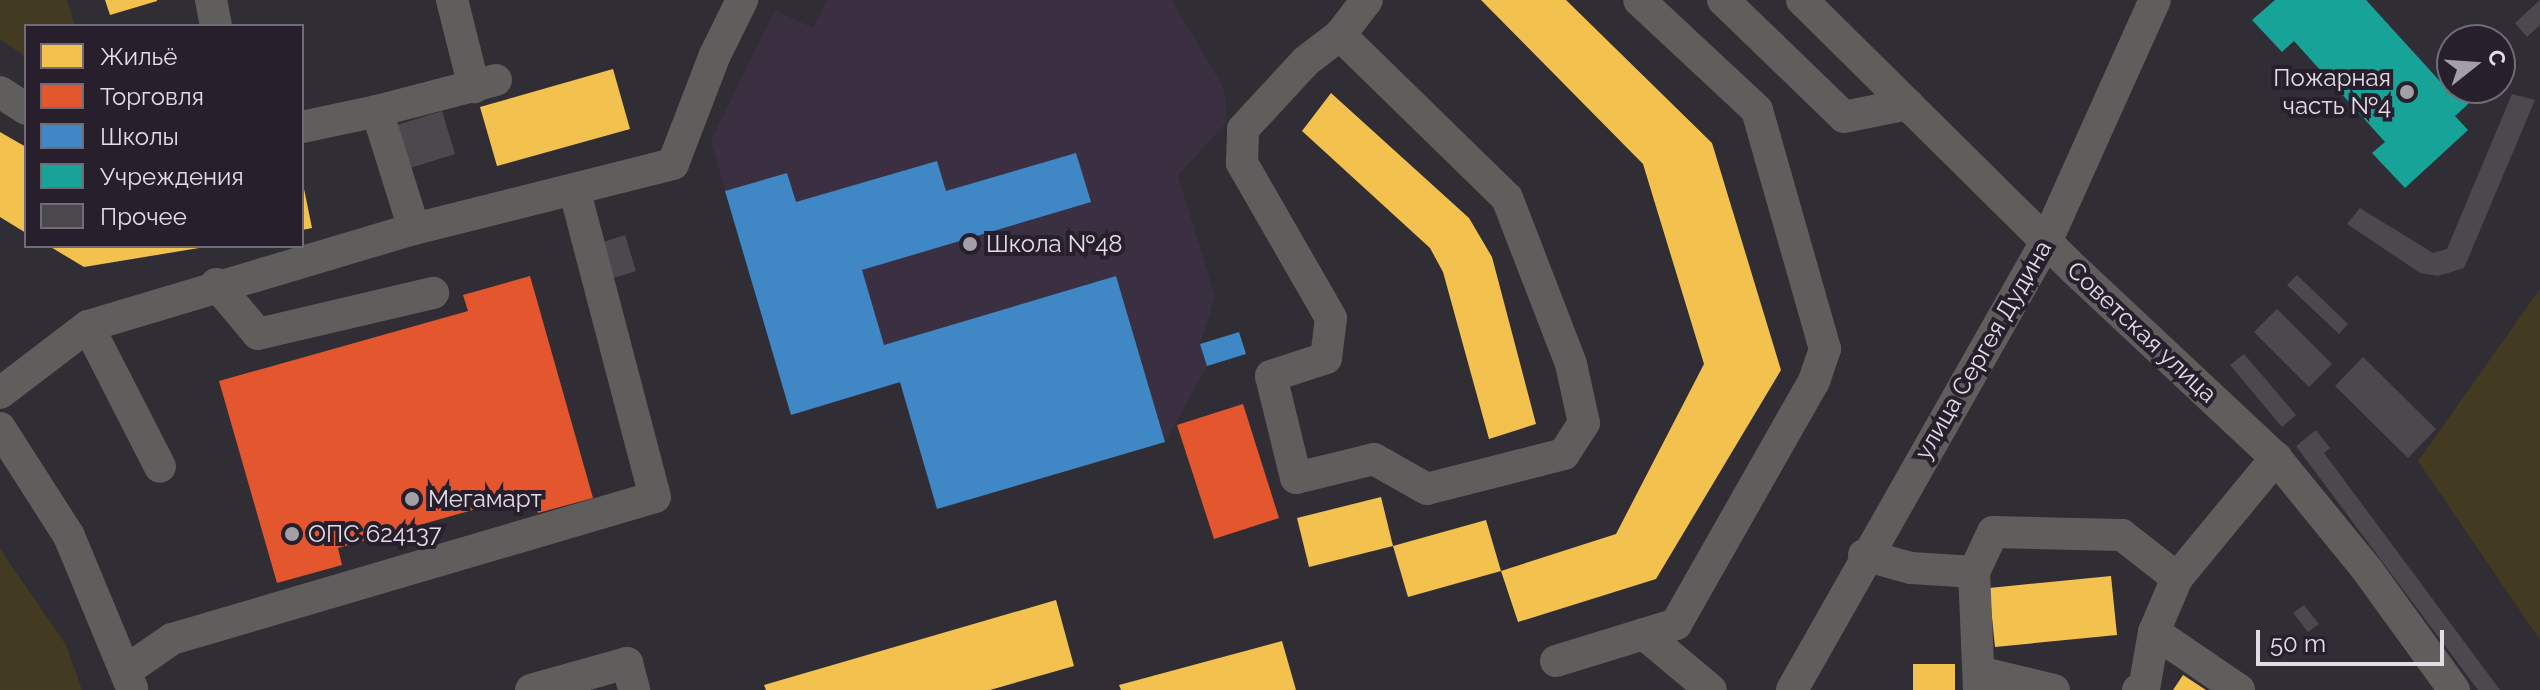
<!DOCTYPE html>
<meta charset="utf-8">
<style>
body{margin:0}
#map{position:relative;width:2540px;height:690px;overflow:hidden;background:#312d34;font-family:Raleway,sans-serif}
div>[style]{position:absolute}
.built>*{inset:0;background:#3b3041}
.green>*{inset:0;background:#423b21}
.homes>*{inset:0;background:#f2c14e}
.shops>*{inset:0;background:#e4572e}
.schools>*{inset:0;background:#3f88c5}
.public>*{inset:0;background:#17a398}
.building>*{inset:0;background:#4c494e}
.minor>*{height:32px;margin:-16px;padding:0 16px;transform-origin:16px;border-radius:16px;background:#605e5d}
.dots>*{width:22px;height:22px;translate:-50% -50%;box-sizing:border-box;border:4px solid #27202c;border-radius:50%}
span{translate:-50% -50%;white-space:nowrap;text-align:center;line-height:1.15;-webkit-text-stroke:8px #27202c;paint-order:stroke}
.poi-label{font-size:24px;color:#e1dce5}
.right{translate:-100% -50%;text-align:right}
.left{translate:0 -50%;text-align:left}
.street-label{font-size:24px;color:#e1dce5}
.legend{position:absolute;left:24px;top:24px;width:280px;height:224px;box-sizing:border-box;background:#27202c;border:2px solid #716b76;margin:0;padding:10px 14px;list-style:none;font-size:24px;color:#e1dce5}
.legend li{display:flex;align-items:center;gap:16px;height:40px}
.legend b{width:40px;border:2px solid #716b76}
.north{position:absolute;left:2436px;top:24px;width:80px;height:80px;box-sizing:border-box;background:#27202c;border:2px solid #716b76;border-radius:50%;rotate:73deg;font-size:22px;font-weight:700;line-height:32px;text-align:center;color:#e1dce5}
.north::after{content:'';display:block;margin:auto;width:28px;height:36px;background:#a39fa7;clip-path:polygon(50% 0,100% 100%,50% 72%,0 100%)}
.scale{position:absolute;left:2256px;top:630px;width:188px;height:36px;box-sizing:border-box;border:4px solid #e1dce5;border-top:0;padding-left:10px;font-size:24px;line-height:28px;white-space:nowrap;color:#e1dce5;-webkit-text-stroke:6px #27202c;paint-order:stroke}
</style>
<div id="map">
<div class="built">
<div style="clip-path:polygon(827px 0,1172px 0,1224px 89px,1227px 122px,1178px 175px,1215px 297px,1200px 344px,1207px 366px,1165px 442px,937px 509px,900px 383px,791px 415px,711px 141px,775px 10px,813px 28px)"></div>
</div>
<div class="green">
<div style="clip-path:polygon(0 0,67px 0,75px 26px,26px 26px,26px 57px,0 39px)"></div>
<div style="clip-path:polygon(2540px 289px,2540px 640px,2418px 461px)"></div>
<div style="clip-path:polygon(0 549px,66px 645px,82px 690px,0 690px)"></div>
</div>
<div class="homes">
<div style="clip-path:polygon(105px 0,157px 0,157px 1px,110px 15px)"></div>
<div style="clip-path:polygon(1481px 0,1566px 0,1712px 143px,1781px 370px,1656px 579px,1518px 622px,1501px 571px,1616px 534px,1704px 364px,1643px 164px)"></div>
<div style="clip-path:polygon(613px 69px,630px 129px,497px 166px,480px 107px)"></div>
<div style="clip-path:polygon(1331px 93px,1469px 218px,1492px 257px,1536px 424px,1489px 439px,1443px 272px,1430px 248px,1302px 131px)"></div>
<div style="clip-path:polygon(0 132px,26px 147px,26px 233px,0 217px)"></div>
<div style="clip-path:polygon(302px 179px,312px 228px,302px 230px)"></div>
<div style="clip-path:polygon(49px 246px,198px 246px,199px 248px,84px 267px)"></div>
<div style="clip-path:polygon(1381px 497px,1393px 546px,1309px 567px,1297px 518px)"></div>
<div style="clip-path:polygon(1486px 520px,1501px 571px,1408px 597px,1393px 546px)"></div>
<div style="clip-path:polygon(2111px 576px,2117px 635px,1995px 647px,1989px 588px)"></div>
<div style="clip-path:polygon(1056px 600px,1074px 666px,990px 690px,766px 690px,764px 685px)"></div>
<div style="clip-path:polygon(1282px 641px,1296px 690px,1121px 690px,1119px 685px)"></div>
<div style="clip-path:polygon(1913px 664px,1955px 664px,1955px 690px,1913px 690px)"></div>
<div style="clip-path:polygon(2183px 675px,2206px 690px,2173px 690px)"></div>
</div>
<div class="shops">
<div style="clip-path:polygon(530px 276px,593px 498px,538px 513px,533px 493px,338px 548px,342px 565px,277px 583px,219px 381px,468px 311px,463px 295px)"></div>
<div style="clip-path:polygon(1243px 404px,1279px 518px,1214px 539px,1177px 425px)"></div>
</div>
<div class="schools">
<div style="clip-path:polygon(1076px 153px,1091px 202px,862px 270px,884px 345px,1116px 276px,1165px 442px,937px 509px,900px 382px,791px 415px,725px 191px,787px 173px,796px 202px,937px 161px,946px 191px)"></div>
<div style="clip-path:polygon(1239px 332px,1246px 354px,1207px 366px,1200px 344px)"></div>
</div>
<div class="public">
<div style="clip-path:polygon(2275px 0,2366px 0,2447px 89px,2452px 84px,2472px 88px,2478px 95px,2455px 116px,2468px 130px,2405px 188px,2372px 153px,2385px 142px,2294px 41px,2282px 52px,2252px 20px)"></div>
</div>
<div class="building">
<div style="clip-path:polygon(2540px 0,2540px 25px,2527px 37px,2515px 23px)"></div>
<div style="clip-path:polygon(2512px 94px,2535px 100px,2464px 268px,2438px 276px,2420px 273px,2347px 224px,2360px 208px,2433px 253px,2447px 249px)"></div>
<div style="clip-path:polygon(442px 111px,455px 154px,410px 168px,397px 125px)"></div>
<div style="clip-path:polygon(625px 235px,636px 271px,610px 279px,600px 243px)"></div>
<div style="clip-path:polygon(2297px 275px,2348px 324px,2339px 334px,2287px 285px)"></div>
<div style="clip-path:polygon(2277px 309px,2332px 364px,2309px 387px,2254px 332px)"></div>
<div style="clip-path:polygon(2244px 354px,2296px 415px,2282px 427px,2230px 365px)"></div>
<div style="clip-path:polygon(2363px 357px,2436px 429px,2408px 458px,2335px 386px)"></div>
<div style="clip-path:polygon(2316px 430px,2330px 448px,2324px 453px,2500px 690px,2478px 690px,2296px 446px)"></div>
<div style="clip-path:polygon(2304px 605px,2319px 624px,2308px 632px,2293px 613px)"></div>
</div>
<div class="minor">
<div style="left:211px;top:0;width:26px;rotate:79deg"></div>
<div style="left:452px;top:0;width:90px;rotate:75.8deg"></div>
<div style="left:1723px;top:0;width:168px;rotate:44deg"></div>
<div style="left:1844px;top:117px;width:65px;rotate:-11.5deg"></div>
<div style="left:1802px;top:0;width:384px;rotate:44.7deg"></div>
<div style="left:2075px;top:270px;width:275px;rotate:43.1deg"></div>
<div style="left:2276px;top:458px;width:146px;rotate:50.8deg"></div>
<div style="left:2368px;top:571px;width:147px;rotate:54.1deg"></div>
<div style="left:1340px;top:35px;width:233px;rotate:44.3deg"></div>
<div style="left:1507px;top:198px;width:178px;rotate:68.9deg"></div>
<div style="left:1571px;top:364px;width:60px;rotate:77.6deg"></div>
<div style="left:1584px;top:423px;width:37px;rotate:123deg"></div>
<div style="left:1564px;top:454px;width:141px;rotate:165.7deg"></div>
<div style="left:1427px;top:489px;width:61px;rotate:-150.5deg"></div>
<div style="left:1374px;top:459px;width:80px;rotate:166.3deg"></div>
<div style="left:1296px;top:478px;width:105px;rotate:-103.8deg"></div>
<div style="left:1271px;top:376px;width:58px;rotate:-18.1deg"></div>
<div style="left:1326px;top:358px;width:40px;rotate:-82.9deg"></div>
<div style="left:1331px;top:318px;width:179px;rotate:-119.9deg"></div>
<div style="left:1242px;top:163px;width:34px;rotate:-88deg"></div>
<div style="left:1243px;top:129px;width:93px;rotate:-47.2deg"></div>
<div style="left:1306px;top:61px;width:43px;rotate:-37.4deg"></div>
<div style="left:1340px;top:35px;width:44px;rotate:-52.4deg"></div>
<div style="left:0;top:92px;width:31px;rotate:33deg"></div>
<div style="left:302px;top:127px;width:77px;rotate:-12deg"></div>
<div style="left:414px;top:229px;width:124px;rotate:-107.4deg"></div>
<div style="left:377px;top:111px;width:123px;rotate:-14.6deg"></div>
<div style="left:216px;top:284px;width:65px;rotate:50deg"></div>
<div style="left:258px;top:334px;width:180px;rotate:-13.2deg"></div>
<div style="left:88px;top:326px;width:158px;rotate:62.9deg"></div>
<div style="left:0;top:393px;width:111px;rotate:-37.3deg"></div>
<div style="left:88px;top:326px;width:340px;rotate:-16.6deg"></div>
<div style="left:414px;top:229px;width:267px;rotate:-14.1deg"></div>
<div style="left:673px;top:164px;width:115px;rotate:-69deg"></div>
<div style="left:714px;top:57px;width:64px;rotate:-63.8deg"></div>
<div style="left:0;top:428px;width:128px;rotate:57.4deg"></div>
<div style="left:69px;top:536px;width:165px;rotate:67.5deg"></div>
<div style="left:1864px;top:555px;width:49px;rotate:15.5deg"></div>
<div style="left:1911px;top:568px;width:63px;rotate:3.6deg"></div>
<div style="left:2154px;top:632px;width:103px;rotate:34.3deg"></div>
<div style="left:1644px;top:634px;width:87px;rotate:39.9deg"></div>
<div style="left:1556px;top:661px;width:126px;rotate:-17.1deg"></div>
<div style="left:1676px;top:624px;width:279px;rotate:-60.4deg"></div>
<div style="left:1814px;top:381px;width:34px;rotate:-71deg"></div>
<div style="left:1825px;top:349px;width:248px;rotate:-105.9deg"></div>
<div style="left:1757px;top:110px;width:161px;rotate:-137deg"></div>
<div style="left:127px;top:670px;width:55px;rotate:-34.6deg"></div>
<div style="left:172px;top:639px;width:503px;rotate:-16.38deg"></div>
<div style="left:655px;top:497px;width:315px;rotate:-104.7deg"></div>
<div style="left:1979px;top:672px;width:77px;rotate:13.5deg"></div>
<div style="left:531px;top:690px;width:100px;rotate:-15.7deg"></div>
<div style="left:627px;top:663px;width:28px;rotate:75deg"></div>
<div style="left:1792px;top:690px;width:517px;rotate:-60.46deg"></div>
<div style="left:2047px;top:240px;width:263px;rotate:-65.8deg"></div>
<div style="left:1979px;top:690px;width:118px;rotate:-92.4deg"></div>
<div style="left:1974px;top:572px;width:44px;rotate:-64.6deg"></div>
<div style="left:1993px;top:532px;width:129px;rotate:1.3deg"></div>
<div style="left:2122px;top:535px;width:70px;rotate:38deg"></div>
<div style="left:2138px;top:690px;width:6px;rotate:-9deg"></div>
<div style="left:2144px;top:689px;width:58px;rotate:-80deg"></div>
<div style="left:2154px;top:632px;width:59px;rotate:-66.9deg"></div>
<div style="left:2177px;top:578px;width:156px;rotate:-50.5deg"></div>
</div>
<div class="dots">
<div style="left:2407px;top:92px;background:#a39fa7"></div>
<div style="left:970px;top:244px;background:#a39fa7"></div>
<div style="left:412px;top:499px;background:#a39fa7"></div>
<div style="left:292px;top:534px;background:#a39fa7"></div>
</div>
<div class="poi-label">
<span class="right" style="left:2391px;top:92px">Пожарная<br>часть №4</span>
<span class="left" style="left:986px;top:244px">Школа №48</span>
<span class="left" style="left:428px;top:499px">Мегамарт</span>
<span class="left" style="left:308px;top:534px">ОПС 624137</span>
</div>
<div class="street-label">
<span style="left:2142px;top:332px;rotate:43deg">Советская улица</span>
<span style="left:1983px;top:350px;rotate:-60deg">улица Сергея Дудина</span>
</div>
<ul class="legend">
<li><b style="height:22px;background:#f2c14e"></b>Жильё</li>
<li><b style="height:22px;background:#e4572e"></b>Торговля</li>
<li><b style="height:22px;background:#3f88c5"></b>Школы</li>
<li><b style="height:22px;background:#17a398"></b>Учреждения</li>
<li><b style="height:22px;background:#4c494e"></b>Прочее</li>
</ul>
<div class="north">С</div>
<div class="scale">50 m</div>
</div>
